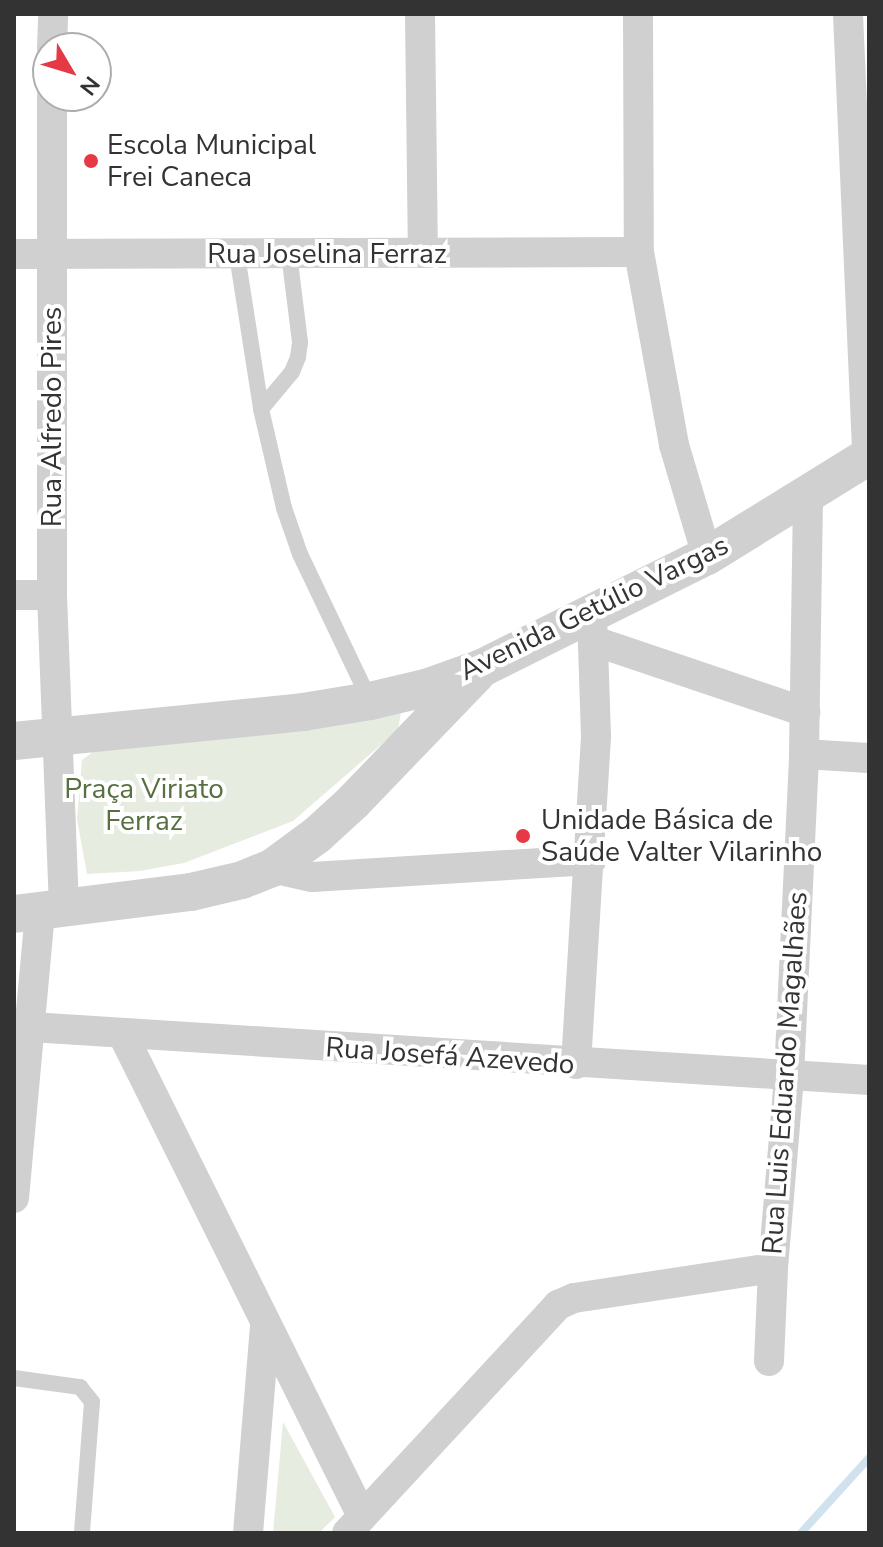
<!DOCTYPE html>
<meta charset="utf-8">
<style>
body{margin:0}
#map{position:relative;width:883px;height:1547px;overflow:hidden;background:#fff;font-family:"Nunito Sans",sans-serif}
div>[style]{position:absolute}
.green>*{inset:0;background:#e6ecdf}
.stream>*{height:8px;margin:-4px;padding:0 4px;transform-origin:4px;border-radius:4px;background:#cfe2ee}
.service>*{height:16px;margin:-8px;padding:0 8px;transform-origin:8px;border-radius:8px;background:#d0d0d0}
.minor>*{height:30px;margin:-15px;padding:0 15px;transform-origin:15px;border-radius:15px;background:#d0d0d0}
.tertiary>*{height:38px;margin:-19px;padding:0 19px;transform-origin:19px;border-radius:19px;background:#d0d0d0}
.dots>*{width:22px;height:22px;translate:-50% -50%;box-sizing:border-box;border:4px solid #fff;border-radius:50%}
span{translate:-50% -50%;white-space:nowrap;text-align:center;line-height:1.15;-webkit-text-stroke:8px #fff;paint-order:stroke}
.poi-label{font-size:28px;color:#333}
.left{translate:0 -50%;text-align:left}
.street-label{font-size:28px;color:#333}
.park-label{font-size:28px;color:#56703f}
.frame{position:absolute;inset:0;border:16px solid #333;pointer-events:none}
.north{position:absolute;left:32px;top:32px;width:80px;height:80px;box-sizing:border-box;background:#fff;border:2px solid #adadad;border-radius:50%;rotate:128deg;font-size:22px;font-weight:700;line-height:32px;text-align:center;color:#333}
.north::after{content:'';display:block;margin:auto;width:28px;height:36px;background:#e63946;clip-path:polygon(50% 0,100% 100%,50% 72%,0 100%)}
</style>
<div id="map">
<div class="green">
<div style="clip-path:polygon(401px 712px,398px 730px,293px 821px,184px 863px,140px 871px,87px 874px,77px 819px,82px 760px,102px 745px)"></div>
<div style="clip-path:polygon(283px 1422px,335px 1517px,319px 1533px,273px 1533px)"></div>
</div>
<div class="stream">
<div style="left:801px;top:1533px;width:101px;rotate:-47.8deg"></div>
</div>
<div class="service">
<div style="left:237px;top:255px;width:156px;rotate:81.1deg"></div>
<div style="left:261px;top:409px;width:102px;rotate:76.9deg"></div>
<div style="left:284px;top:508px;width:49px;rotate:70.8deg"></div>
<div style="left:300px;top:554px;width:163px;rotate:64.5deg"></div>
<div style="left:261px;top:409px;width:48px;rotate:-50deg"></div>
<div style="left:292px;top:372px;width:16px;rotate:-68deg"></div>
<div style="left:298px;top:357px;width:15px;rotate:-82deg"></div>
<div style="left:300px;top:342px;width:89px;rotate:-97.1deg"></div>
<div style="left:14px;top:1378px;width:67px;rotate:7.8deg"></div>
<div style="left:80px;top:1387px;width:19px;rotate:51deg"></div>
<div style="left:92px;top:1402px;width:131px;rotate:94.4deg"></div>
</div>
<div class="minor">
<div style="left:420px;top:14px;width:239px;rotate:89.3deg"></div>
<div style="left:638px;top:14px;width:238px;rotate:89.8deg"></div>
<div style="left:639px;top:252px;width:196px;rotate:79.7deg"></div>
<div style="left:674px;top:445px;width:116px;rotate:73.4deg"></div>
<div style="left:848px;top:14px;width:443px;rotate:87.5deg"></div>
<div style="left:52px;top:48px;width:34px;rotate:-88deg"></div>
<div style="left:52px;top:96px;width:499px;rotate:90deg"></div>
<div style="left:52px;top:595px;width:313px;rotate:87.8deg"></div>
<div style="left:14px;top:254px;width:625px;rotate:-0.18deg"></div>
<div style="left:14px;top:595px;width:38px"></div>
<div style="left:594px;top:641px;width:223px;rotate:18.6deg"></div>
<div style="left:804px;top:754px;width:65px;rotate:3.5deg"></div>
<div style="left:272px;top:868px;width:41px;rotate:12.7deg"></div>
<div style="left:312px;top:877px;width:280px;rotate:-3.5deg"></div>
<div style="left:31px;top:1027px;width:840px;rotate:3.62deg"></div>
<div style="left:123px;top:1035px;width:537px;rotate:63.58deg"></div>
<div style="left:576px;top:1064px;width:329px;rotate:-86.5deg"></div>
<div style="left:596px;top:736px;width:120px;rotate:-91.9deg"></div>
<div style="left:14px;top:1198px;width:288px;rotate:-84.8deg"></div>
<div style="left:769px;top:1361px;width:93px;rotate:-87.5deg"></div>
<div style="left:248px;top:1533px;width:207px;rotate:-85.3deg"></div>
<div style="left:347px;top:1533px;width:311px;rotate:-47.2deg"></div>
<div style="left:558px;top:1305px;width:17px;rotate:-24deg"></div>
<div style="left:574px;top:1298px;width:201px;rotate:-8.6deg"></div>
<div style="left:773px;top:1268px;width:193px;rotate:-85.2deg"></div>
<div style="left:789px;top:1076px;width:322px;rotate:-87.3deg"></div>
<div style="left:804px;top:754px;width:259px;rotate:-89.1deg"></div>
</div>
<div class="tertiary">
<div style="left:14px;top:741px;width:290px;rotate:-5.7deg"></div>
<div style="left:303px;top:712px;width:68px;rotate:-9.3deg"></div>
<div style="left:370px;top:701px;width:61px;rotate:-13.3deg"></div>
<div style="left:429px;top:687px;width:56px;rotate:-19.7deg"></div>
<div style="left:482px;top:668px;width:251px;rotate:-26.5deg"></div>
<div style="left:707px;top:556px;width:190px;rotate:-31.7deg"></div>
<div style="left:14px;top:914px;width:178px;rotate:-7.1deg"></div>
<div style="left:191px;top:892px;width:52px;rotate:-13.2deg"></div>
<div style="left:242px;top:880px;width:32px;rotate:-22deg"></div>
<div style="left:272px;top:868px;width:56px;rotate:-36.3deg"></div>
<div style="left:317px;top:835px;width:49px;rotate:-42.5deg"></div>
<div style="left:353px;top:802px;width:179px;rotate:-46.1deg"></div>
</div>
<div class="dots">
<div style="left:91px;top:161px;background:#e63946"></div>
<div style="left:523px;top:836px;background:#e63946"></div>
</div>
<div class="poi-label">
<span class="left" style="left:107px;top:161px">Escola Municipal<br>Frei Caneca</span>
<span class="left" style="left:541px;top:836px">Unidade Básica de<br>Saúde Valter Vilarinho</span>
</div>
<div class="street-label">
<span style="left:327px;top:254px">Rua Joselina Ferraz</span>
<span style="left:52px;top:417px;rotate:-90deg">Rua Alfredo Pires</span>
<span style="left:594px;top:608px;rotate:-26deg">Avenida Getúlio Vargas</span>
<span style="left:450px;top:1056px;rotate:4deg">Rua Josefá Azevedo</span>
<span style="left:785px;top:1073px;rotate:-86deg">Rua Luis Eduardo Magalhães</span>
</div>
<div class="park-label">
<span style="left:144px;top:805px">Praça Viriato<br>Ferraz</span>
</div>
<div class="frame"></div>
<div class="north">N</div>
</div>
